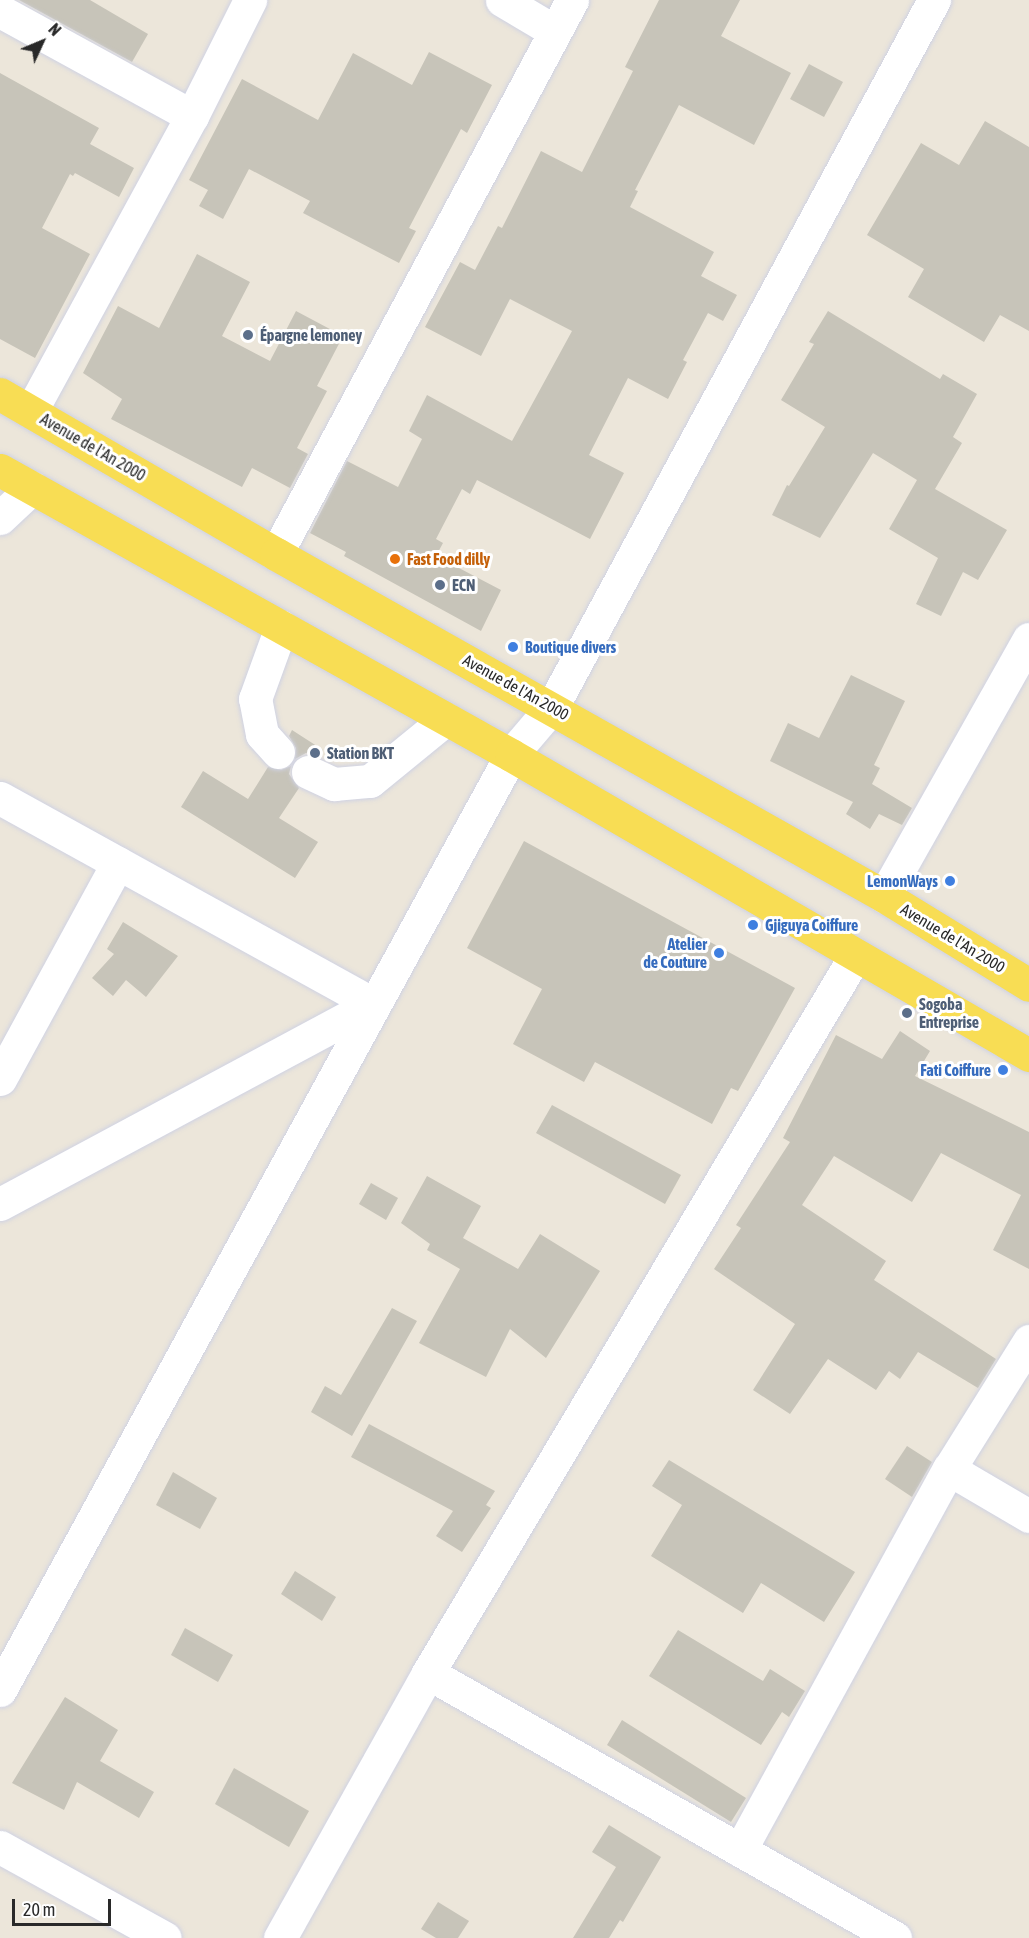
<!DOCTYPE html>
<meta charset="utf-8">
<style>
body{margin:0}
#map{position:relative;width:1029px;height:1938px;overflow:hidden;background:#ece6da;font-family:"Asap Condensed",sans-serif}
div>[style]{position:absolute}
.building>*{inset:0;background:#c7c4b9}
.roads{filter:drop-shadow(0 0 2px #cfd2e3) drop-shadow(0 0 2px #cfd2e3)}
.minor>*{height:33px;margin:-16.5px;padding:0 16.5px;transform-origin:16.5px;border-radius:16.5px;background:#fff}
.major>*{height:33px;margin:-16.5px;padding:0 16.5px;transform-origin:16.5px;border-radius:16.5px;background:#f8dd54}
.dots>*{width:16px;height:16px;translate:-50% -50%;box-sizing:border-box;border:3px solid #fff;border-radius:50%}
span{translate:-50% -50%;white-space:nowrap;text-align:center;line-height:1.15;-webkit-text-stroke:6px #fff;paint-order:stroke}
.service-label{font-size:16px;color:#4e5e75;font-weight:700}
.left{translate:0 -50%;text-align:left}
.street-label{font-size:16px;color:#292929}
.food-label{font-size:16px;color:#c56008;font-weight:700}
.shop-label{font-size:16px;color:#366cbe;font-weight:700}
.right{translate:-100% -50%;text-align:right}
.north{position:absolute;left:12px;top:12px;width:60px;height:60px;-webkit-text-stroke:4px #fff;paint-order:stroke;rotate:46deg;font-size:16px;font-weight:700;line-height:24px;text-align:center;color:#292929}
.north::after{content:'';display:block;margin:auto;width:21px;height:27px;background:#292929;clip-path:polygon(50% 0,100% 100%,50% 72%,0 100%)}
.scale{position:absolute;left:12px;top:1899px;width:99px;height:27px;box-sizing:border-box;border:3px solid #292929;border-top:0;padding-left:8px;font-size:18px;line-height:21px;white-space:nowrap;color:#292929;-webkit-text-stroke:4px #fff;paint-order:stroke}
</style>
<div id="map">
<div class="building">
<div style="clip-path:polygon(19px 0,90px 0,148px 34px,132px 62px)"></div>
<div style="clip-path:polygon(659px 0,740px 0,721px 36px,791px 73px,754px 145px,679px 105px,635px 190px,638px 191px,630px 207px,714px 252px,701px 276px,737px 295px,723px 321px,708px 313px,683px 360px,687px 362px,668px 399px,628px 378px,589px 455px,624px 473px,590px 539px,477px 480px,470px 494px,462px 489px,436px 539px,443px 543px,436px 556px,501px 590px,481px 631px,344px 556px,346px 552px,310px 533px,347px 461px,398px 487px,422px 439px,409px 431px,427px 395px,512px 441px,572px 331px,510px 299px,481px 356px,425px 327px,460px 262px,475px 270px,498px 226px,502px 228px,541px 151px,582px 172px,633px 71px,625px 67px)"></div>
<div style="clip-path:polygon(429px 52px,492px 85px,467px 133px,461px 129px,409px 228px,416px 231px,399px 263px,303px 213px,310px 201px,249px 169px,223px 219px,199px 206px,208px 190px,189px 180px,242px 79px,318px 120px,353px 53px,412px 85px)"></div>
<div style="clip-path:polygon(809px 64px,843px 82px,824px 117px,790px 99px)"></div>
<div style="clip-path:polygon(0 73px,99px 128px,90px 144px,134px 168px,119px 197px,75px 173px,73px 176px,70px 174px,42px 228px,90px 254px,35px 358px,0 339px)"></div>
<div style="clip-path:polygon(985px 121px,1029px 147px,1029px 331px,1000px 315px,984px 342px,908px 297px,924px 269px,867px 235px,921px 143px,959px 165px)"></div>
<div style="clip-path:polygon(197px 254px,250px 282px,222px 336px,270px 361px,296px 311px,343px 336px,317px 386px,327px 391px,297px 448px,308px 454px,290px 488px,252px 468px,242px 487px,111px 419px,122px 399px,83px 373px,118px 306px,159px 328px)"></div>
<div style="clip-path:polygon(828px 311px,940px 379px,943px 374px,977px 394px,953px 437px,962px 443px,935px 489px,1007px 530px,978px 580px,963px 572px,941px 616px,916px 604px,938px 558px,889px 529px,917px 480px,873px 453px,820px 538px,772px 515px,787px 485px,789px 486px,825px 427px,781px 400px,814px 344px,809px 342px)"></div>
<div style="clip-path:polygon(851px 675px,905px 701px,874px 765px,880px 768px,872px 784px,912px 808px,902px 825px,879px 814px,870px 829px,846px 814px,853px 802px,770px 761px,788px 723px,819px 738px)"></div>
<div style="clip-path:polygon(292px 730px,323px 750px,319px 756px,306px 753px,295px 759px,296px 748px,289px 736px)"></div>
<div style="clip-path:polygon(291px 766px,289px 774px,299px 788px,279px 818px,318px 842px,295px 878px,181px 807px,203px 771px,248px 799px,268px 767px,281px 770px)"></div>
<div style="clip-path:polygon(524px 841px,795px 988px,738px 1091px,731px 1088px,712px 1124px,595px 1062px,584px 1082px,513px 1044px,542px 989px,467px 948px)"></div>
<div style="clip-path:polygon(123px 922px,178px 956px,146px 997px,126px 980px,113px 996px,92px 978px,114px 954px,107px 949px)"></div>
<div style="clip-path:polygon(900px 1031px,930px 1051px,915px 1076px,1029px 1132px,1029px 1269px,993px 1250px,1021px 1195px,941px 1153px,912px 1202px,834px 1156px,802px 1205px,886px 1261px,874px 1280px,996px 1359px,978px 1388px,918px 1352px,900px 1379px,889px 1371px,876px 1390px,828px 1359px,790px 1414px,753px 1390px,795px 1324px,714px 1269px,741px 1228px,736px 1225px,790px 1142px,783px 1138px,836px 1035px,882px 1059px)"></div>
<div style="clip-path:polygon(552px 1105px,681px 1175px,665px 1204px,536px 1133px)"></div>
<div style="clip-path:polygon(427px 1176px,481px 1206px,463px 1238px,518px 1269px,540px 1234px,600px 1271px,546px 1358px,510px 1329px,486px 1377px,419px 1343px,460px 1269px,427px 1250px,430px 1244px,401px 1223px)"></div>
<div style="clip-path:polygon(371px 1183px,398px 1198px,386px 1220px,359px 1204px)"></div>
<div style="clip-path:polygon(392px 1308px,417px 1321px,352px 1436px,311px 1412px,325px 1386px,341px 1395px)"></div>
<div style="clip-path:polygon(369px 1424px,495px 1491px,486px 1505px,491px 1508px,462px 1552px,436px 1536px,453px 1511px,351px 1457px)"></div>
<div style="clip-path:polygon(907px 1446px,932px 1462px,912px 1497px,885px 1479px)"></div>
<div style="clip-path:polygon(669px 1460px,855px 1572px,824px 1622px,761px 1583px,743px 1613px,651px 1556px,682px 1505px,652px 1486px)"></div>
<div style="clip-path:polygon(173px 1472px,217px 1498px,200px 1529px,156px 1505px)"></div>
<div style="clip-path:polygon(295px 1571px,336px 1597px,322px 1621px,281px 1594px)"></div>
<div style="clip-path:polygon(185px 1628px,233px 1655px,218px 1682px,171px 1655px)"></div>
<div style="clip-path:polygon(678px 1630px,763px 1681px,770px 1669px,805px 1691px,789px 1717px,782px 1712px,761px 1745px,649px 1676px)"></div>
<div style="clip-path:polygon(65px 1697px,118px 1730px,100px 1761px,154px 1792px,139px 1818px,77px 1782px,64px 1810px,12px 1783px)"></div>
<div style="clip-path:polygon(622px 1720px,746px 1798px,731px 1822px,607px 1745px)"></div>
<div style="clip-path:polygon(234px 1768px,309px 1811px,289px 1847px,215px 1804px)"></div>
<div style="clip-path:polygon(609px 1825px,661px 1857px,623px 1922px,620px 1920px,609px 1938px,573px 1938px,616px 1867px,592px 1852px)"></div>
<div style="clip-path:polygon(438px 1902px,469px 1921px,458px 1938px,436px 1938px,421px 1929px)"></div>
</div>
<div class="roads">
<div class="minor">
<div style="left:502px;top:0;width:61px;rotate:30.8deg"></div>
<div style="left:0;top:11px;width:219px;rotate:28.7deg"></div>
<div style="left:31px;top:411px;width:336px;rotate:-61.4deg"></div>
<div style="left:192px;top:116px;width:130px;rotate:-63.4deg"></div>
<div style="left:0;top:518px;width:44px;rotate:-43.2deg"></div>
<div style="left:276px;top:554px;width:628px;rotate:-61.88deg"></div>
<div style="left:278px;top:752px;width:24px;rotate:-132deg"></div>
<div style="left:262px;top:734px;width:36px;rotate:-101deg"></div>
<div style="left:255px;top:699px;width:77px;rotate:-70.1deg"></div>
<div style="left:308px;top:772px;width:29px;rotate:25deg"></div>
<div style="left:334px;top:784px;width:36px;rotate:-5deg"></div>
<div style="left:370px;top:781px;width:98px;rotate:-39.2deg"></div>
<div style="left:0;top:798px;width:426px;rotate:28.9deg"></div>
<div style="left:884px;top:896px;width:295px;rotate:-60.6deg"></div>
<div style="left:0;top:1079px;width:246px;rotate:-61.4deg"></div>
<div style="left:0;top:1204px;width:423px;rotate:-28.2deg"></div>
<div style="left:949px;top:1469px;width:93px;rotate:30.4deg"></div>
<div style="left:428px;top:1673px;width:537px;rotate:29.57deg"></div>
<div style="left:0;top:1690px;width:1066px;rotate:-61.34deg"></div>
<div style="left:511px;top:755px;width:63px;rotate:-49.5deg"></div>
<div style="left:552px;top:707px;width:804px;rotate:-61.62deg"></div>
<div style="left:0;top:1847px;width:188px;rotate:28.9deg"></div>
<div style="left:740px;top:1850px;width:435px;rotate:-61.3deg"></div>
<div style="left:949px;top:1469px;width:151px;rotate:-58deg"></div>
<div style="left:280px;top:1938px;width:304px;rotate:-60.8deg"></div>
<div style="left:428px;top:1673px;width:835px;rotate:-59.22deg"></div>
</div>
<div class="major">
<div style="left:0;top:394px;width:319px;rotate:30.1deg"></div>
<div style="left:276px;top:554px;width:698px;rotate:29.36deg"></div>
<div style="left:884px;top:896px;width:170px;rotate:31.5deg"></div>
<div style="left:0;top:470px;width:585px;rotate:29.15deg"></div>
<div style="left:511px;top:755px;width:599px;rotate:30.08deg"></div>
</div>
</div>
<div class="dots">
<div style="left:248px;top:335px;background:#5c6f8a"></div>
<div style="left:395px;top:559px;background:#e8710a"></div>
<div style="left:440px;top:585px;background:#5c6f8a"></div>
<div style="left:513px;top:647px;background:#3f7fe0"></div>
<div style="left:315px;top:753px;background:#5c6f8a"></div>
<div style="left:950px;top:881px;background:#3f7fe0"></div>
<div style="left:753px;top:925px;background:#3f7fe0"></div>
<div style="left:719px;top:953px;background:#3f7fe0"></div>
<div style="left:907px;top:1013px;background:#5c6f8a"></div>
<div style="left:1003px;top:1070px;background:#3f7fe0"></div>
</div>
<div class="service-label">
<span class="left" style="left:260px;top:335px">Épargne lemoney</span>
<span class="left" style="left:452px;top:585px">ECN</span>
<span class="left" style="left:327px;top:753px">Station BKT</span>
<span class="left" style="left:919px;top:1013px">Sogoba<br>Entreprise</span>
</div>
<div class="street-label">
<span style="left:93px;top:447px;rotate:30deg">Avenue de l'An 2000</span>
<span style="left:516px;top:687px;rotate:29deg">Avenue de l'An 2000</span>
<span style="left:953px;top:938px;rotate:31deg">Avenue de l'An 2000</span>
</div>
<div class="food-label">
<span class="left" style="left:407px;top:559px">Fast Food dilly</span>
</div>
<div class="shop-label">
<span class="left" style="left:525px;top:647px">Boutique divers</span>
<span class="right" style="left:938px;top:881px">LemonWays</span>
<span class="left" style="left:765px;top:925px">Gjiguya Coiffure</span>
<span class="right" style="left:707px;top:953px">Atelier<br>de Couture</span>
<span class="right" style="left:991px;top:1070px">Fati Coiffure</span>
</div>
<div class="north">N</div>
<div class="scale">20 m</div>
</div>
